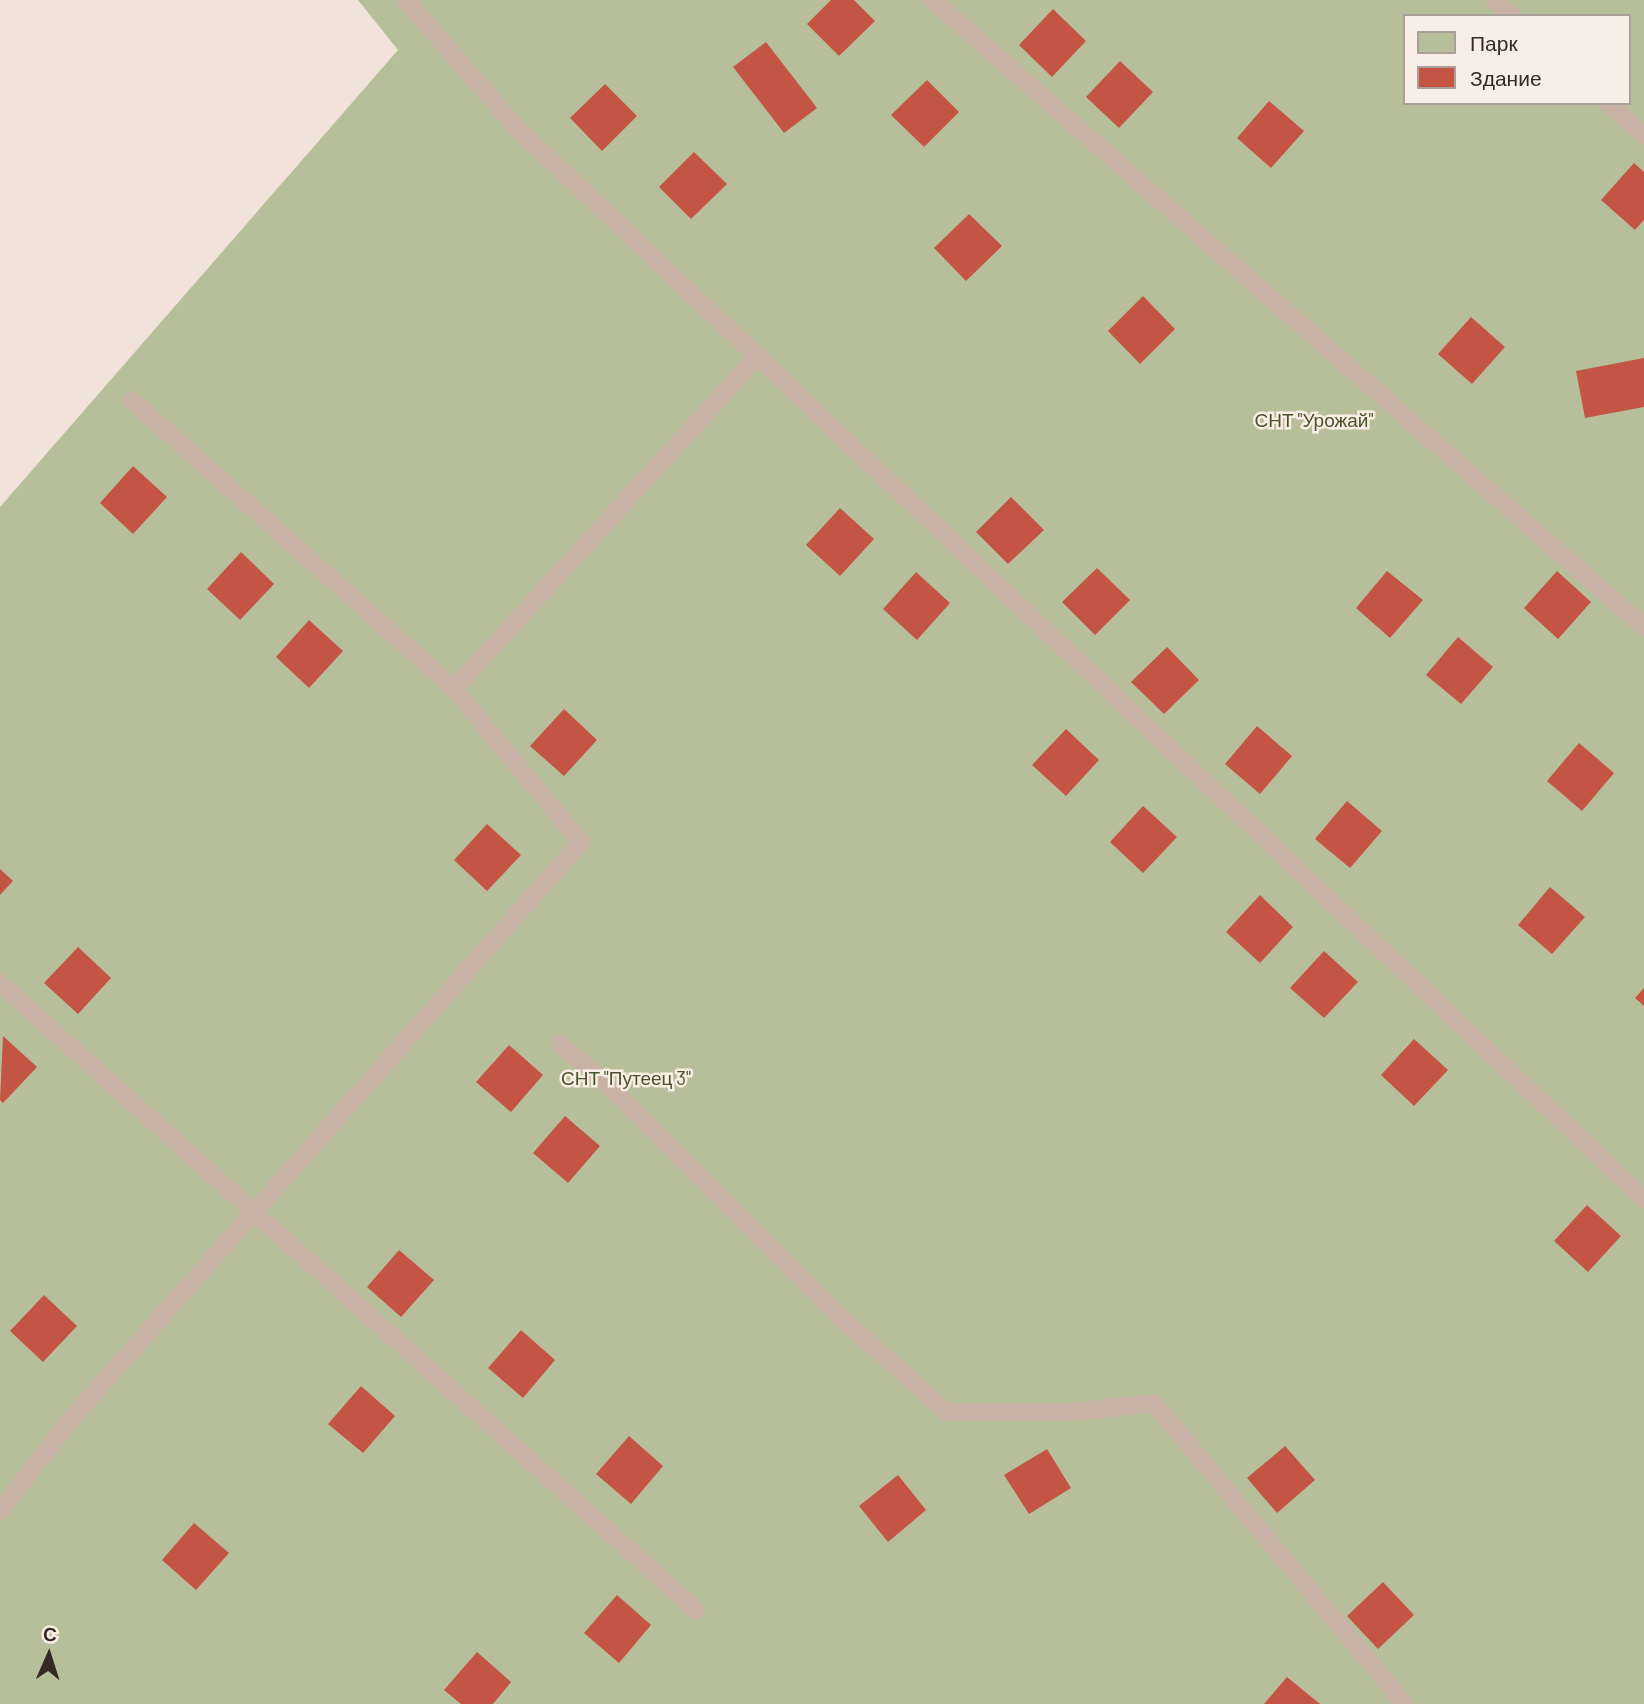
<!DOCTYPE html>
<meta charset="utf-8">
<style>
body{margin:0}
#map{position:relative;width:1644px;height:1704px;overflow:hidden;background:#f1e3d9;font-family:Barlow,sans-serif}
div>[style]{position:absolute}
.green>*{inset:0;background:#b7bf9a}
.building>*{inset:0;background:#c45544}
.lane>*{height:18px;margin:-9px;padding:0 9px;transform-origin:9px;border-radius:9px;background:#c8b1a5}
span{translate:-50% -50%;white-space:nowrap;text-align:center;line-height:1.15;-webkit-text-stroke:5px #f9eee5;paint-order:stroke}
.park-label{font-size:19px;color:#48522b}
.legend{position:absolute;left:1403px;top:14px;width:228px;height:91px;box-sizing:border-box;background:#f9eee5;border:2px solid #aa9f99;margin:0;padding:9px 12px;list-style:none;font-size:21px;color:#342926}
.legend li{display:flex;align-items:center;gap:14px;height:35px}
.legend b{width:35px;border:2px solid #aa9f99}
.north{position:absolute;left:14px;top:1620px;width:70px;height:70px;-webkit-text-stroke:5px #f9eee5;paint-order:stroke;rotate:3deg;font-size:19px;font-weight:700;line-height:28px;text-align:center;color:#342926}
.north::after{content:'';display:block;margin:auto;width:24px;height:32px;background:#342926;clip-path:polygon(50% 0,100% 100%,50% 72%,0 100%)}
</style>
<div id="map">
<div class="green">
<div style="clip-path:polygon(evenodd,358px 0,1644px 0,1644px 1704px,0 1704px,0 507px,398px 50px,358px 0,1404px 16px,1628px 16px,1628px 103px,1404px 103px,1404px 16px)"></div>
</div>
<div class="building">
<div style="clip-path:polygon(831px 0,854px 0,875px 21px,839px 56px,807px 24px)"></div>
<div style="clip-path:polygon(1053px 9px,1086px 41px,1052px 77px,1019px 45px)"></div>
<div style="clip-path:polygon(766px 42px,817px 108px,784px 133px,733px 67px)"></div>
<div style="clip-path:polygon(1120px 61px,1153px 92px,1119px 128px,1086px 97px)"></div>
<div style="clip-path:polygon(927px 80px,959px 112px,924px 147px,891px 115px)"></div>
<div style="clip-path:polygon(605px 84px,637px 116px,602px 151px,570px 118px)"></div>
<div style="clip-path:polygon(1269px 101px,1304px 131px,1271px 168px,1237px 138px)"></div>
<div style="clip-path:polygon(694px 152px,727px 184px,691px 219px,659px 187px)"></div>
<div style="clip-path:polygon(1634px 163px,1644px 172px,1644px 220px,1635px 230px,1601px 200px)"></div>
<div style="clip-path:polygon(969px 214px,1002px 246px,966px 281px,934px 248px)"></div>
<div style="clip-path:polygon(1143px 296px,1175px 329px,1140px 364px,1108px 331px)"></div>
<div style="clip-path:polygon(1471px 317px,1505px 347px,1472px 384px,1438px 354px)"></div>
<div style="clip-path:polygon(1644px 358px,1644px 407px,1585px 418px,1576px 371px)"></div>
<div style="clip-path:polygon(133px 466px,167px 497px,133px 534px,100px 503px)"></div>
<div style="clip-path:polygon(1011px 497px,1044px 530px,1008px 564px,976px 532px)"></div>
<div style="clip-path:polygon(840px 508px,874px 539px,840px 576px,806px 545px)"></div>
<div style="clip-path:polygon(241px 552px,274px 584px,240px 620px,207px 589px)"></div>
<div style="clip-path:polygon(1097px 568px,1130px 600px,1095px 635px,1062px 602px)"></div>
<div style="clip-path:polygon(1387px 571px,1423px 600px,1390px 638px,1356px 608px)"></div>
<div style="clip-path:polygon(1557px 571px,1591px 602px,1558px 639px,1524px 608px)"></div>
<div style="clip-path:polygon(916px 572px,950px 603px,917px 640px,883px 609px)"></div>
<div style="clip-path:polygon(309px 620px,343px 651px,309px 688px,276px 657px)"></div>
<div style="clip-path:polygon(1458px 637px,1493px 667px,1461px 704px,1426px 675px)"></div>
<div style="clip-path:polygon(1167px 647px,1199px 680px,1164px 714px,1131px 682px)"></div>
<div style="clip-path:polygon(564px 709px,597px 740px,564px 776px,530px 746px)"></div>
<div style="clip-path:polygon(1257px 726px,1292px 756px,1260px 794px,1225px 764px)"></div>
<div style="clip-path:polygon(1066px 729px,1099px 760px,1066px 796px,1032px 765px)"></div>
<div style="clip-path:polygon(1579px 743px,1614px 773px,1582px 811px,1547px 781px)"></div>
<div style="clip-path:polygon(1347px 801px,1382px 831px,1350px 868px,1315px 839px)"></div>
<div style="clip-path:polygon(1143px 806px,1177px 837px,1143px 873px,1110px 842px)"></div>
<div style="clip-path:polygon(487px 824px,521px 855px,487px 891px,454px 860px)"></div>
<div style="clip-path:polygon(0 869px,13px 881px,0 895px)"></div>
<div style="clip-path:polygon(1550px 887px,1585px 917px,1552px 954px,1518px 925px)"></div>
<div style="clip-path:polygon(1260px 895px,1293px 927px,1260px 963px,1226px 932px)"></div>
<div style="clip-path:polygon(78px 947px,111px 978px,78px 1014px,44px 983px)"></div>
<div style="clip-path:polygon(1324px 951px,1358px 982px,1324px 1018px,1290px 988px)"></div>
<div style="clip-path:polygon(1644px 988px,1644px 1006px,1635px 998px)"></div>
<div style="clip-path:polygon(3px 1036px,37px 1067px,3px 1103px,0 1100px)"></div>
<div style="clip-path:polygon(1414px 1039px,1448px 1070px,1414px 1106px,1381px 1075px)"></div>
<div style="clip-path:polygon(509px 1045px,543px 1075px,511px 1112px,476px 1082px)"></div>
<div style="clip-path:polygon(565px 1116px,600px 1146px,568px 1183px,533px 1153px)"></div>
<div style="clip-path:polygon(1587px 1205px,1621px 1236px,1588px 1272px,1554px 1241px)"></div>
<div style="clip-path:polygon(399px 1250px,434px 1280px,401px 1317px,367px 1287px)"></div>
<div style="clip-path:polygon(44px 1295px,77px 1326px,43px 1362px,10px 1331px)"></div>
<div style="clip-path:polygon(521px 1330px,555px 1360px,523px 1398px,488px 1368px)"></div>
<div style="clip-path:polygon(361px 1386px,395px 1416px,363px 1453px,328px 1424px)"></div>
<div style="clip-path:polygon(629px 1436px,663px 1466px,631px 1504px,596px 1474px)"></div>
<div style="clip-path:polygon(1285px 1446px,1315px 1480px,1277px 1513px,1247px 1478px)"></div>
<div style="clip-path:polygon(1047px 1449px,1071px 1488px,1029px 1514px,1004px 1475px)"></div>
<div style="clip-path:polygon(898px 1475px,926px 1510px,888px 1542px,859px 1506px)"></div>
<div style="clip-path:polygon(194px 1523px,229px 1553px,196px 1590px,162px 1560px)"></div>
<div style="clip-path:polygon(1383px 1582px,1414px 1615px,1378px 1649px,1347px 1616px)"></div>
<div style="clip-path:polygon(617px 1595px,651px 1625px,619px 1663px,584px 1633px)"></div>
<div style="clip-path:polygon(477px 1652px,511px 1682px,493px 1704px,461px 1704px,444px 1690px)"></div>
<div style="clip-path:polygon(1287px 1677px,1320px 1704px,1264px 1704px)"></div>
</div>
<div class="lane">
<div style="left:406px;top:0;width:168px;rotate:49.1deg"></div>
<div style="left:516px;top:127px;width:1556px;rotate:43.54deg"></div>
<div style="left:933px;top:0;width:948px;rotate:41.41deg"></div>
<div style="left:1495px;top:0;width:23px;rotate:43deg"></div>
<div style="left:1608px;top:103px;width:49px;rotate:42.5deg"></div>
<div style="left:132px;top:400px;width:433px;rotate:41.9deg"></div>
<div style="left:454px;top:689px;width:452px;rotate:-47.6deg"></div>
<div style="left:0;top:983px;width:937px;rotate:42.01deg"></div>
<div style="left:560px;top:1044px;width:59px;rotate:40.2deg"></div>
<div style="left:605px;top:1082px;width:330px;rotate:45deg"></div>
<div style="left:838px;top:1315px;width:146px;rotate:41.7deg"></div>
<div style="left:947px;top:1412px;width:127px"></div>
<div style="left:1074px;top:1412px;width:81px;rotate:-6.4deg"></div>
<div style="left:1154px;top:1403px;width:392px;rotate:50.2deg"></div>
<div style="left:0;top:1511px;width:118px;rotate:-52.3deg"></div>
<div style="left:72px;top:1418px;width:769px;rotate:-48.53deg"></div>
<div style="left:581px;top:842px;width:199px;rotate:-129.7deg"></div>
</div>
<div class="park-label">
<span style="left:1314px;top:420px">СНТ "Урожай"</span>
<span style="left:626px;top:1078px">СНТ "Путеец 3"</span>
</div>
<ul class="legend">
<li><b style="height:19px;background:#b7bf9a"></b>Парк</li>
<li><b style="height:19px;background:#c45544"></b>Здание</li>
</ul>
<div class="north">С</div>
</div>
